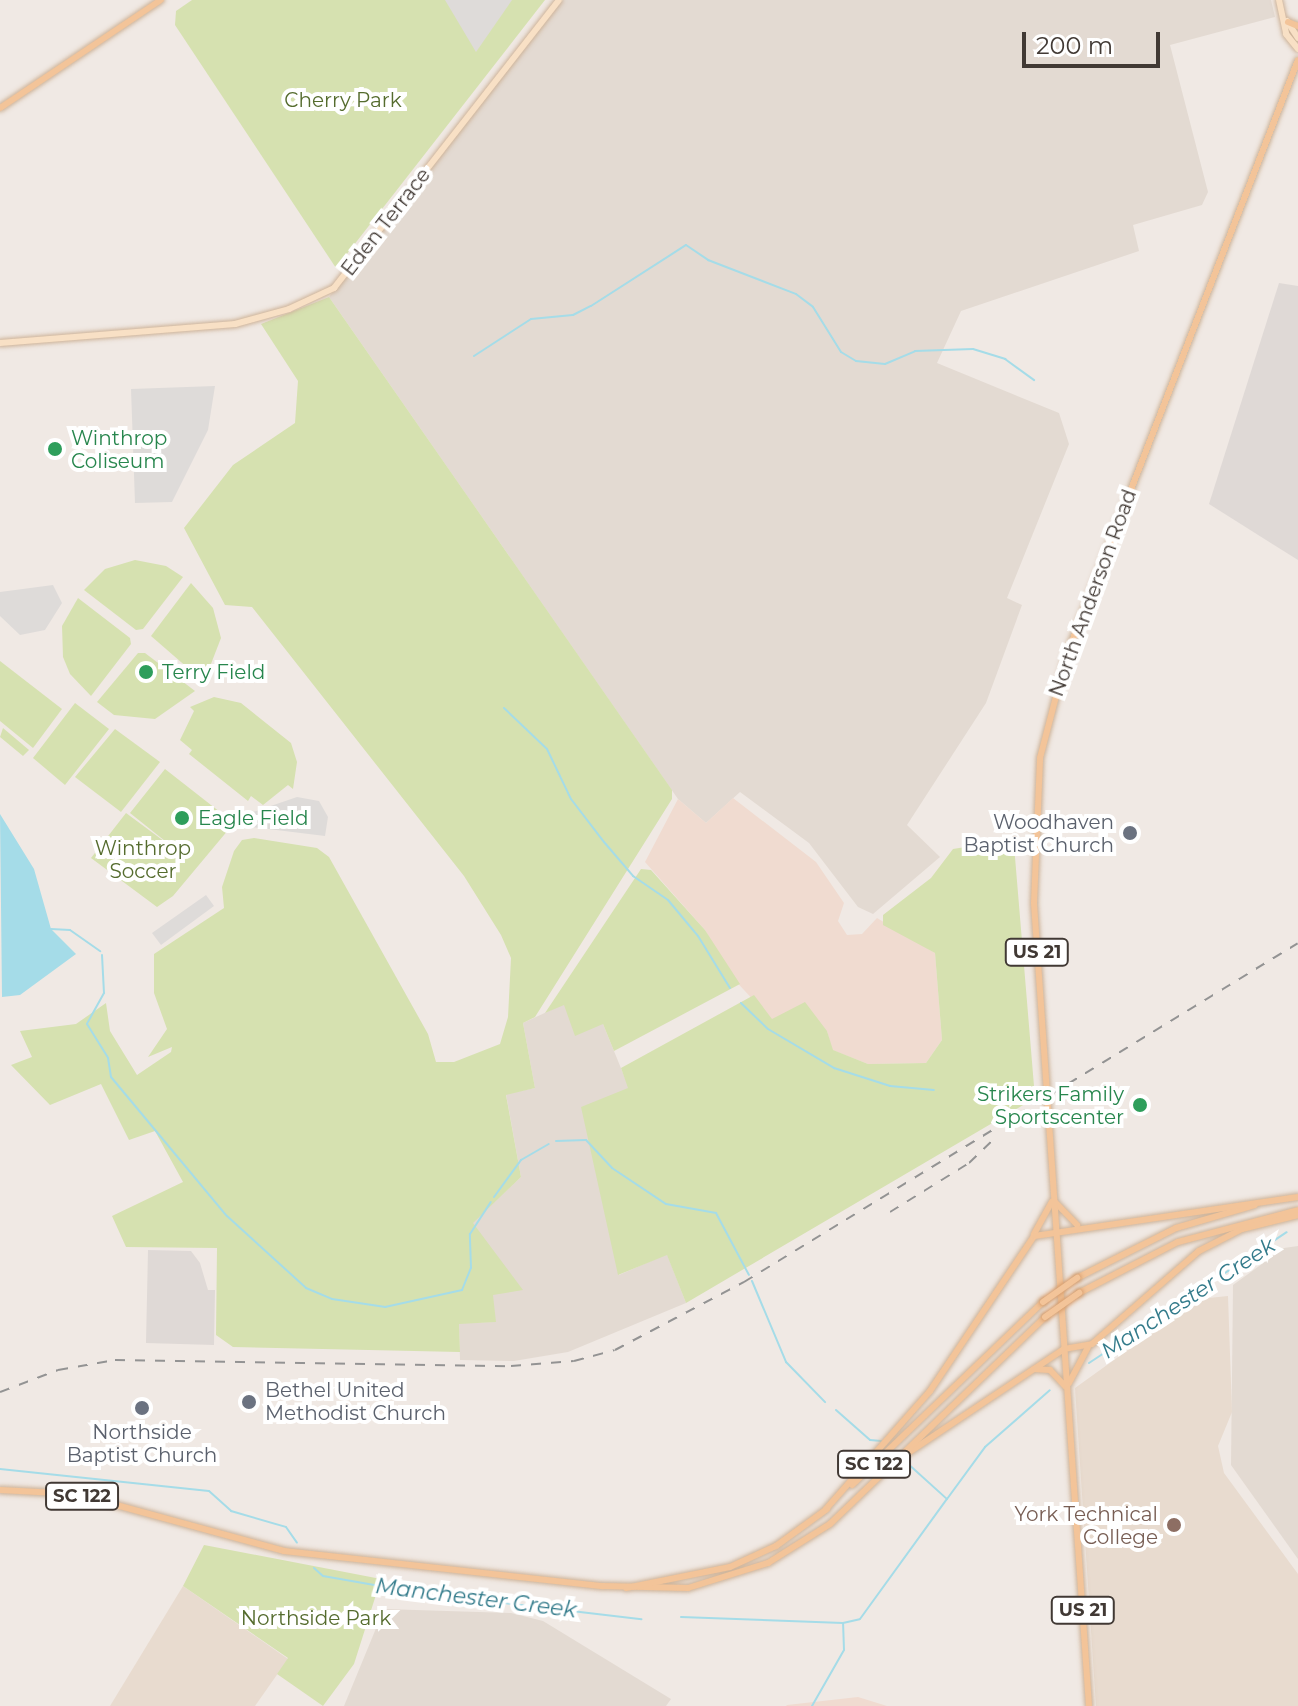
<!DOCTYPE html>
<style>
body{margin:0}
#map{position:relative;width:1298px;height:1706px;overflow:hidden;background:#f0e9e4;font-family:Montserrat,sans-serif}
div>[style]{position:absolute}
.residential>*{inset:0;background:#e3dad2}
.commercial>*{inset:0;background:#f0dbd0}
.industrial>*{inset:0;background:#dfd9d6}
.education>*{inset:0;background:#e8dbcf}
.green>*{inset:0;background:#d6e1b0}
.parking>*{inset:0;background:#dedbd9}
.water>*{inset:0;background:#a5dce8}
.stream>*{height:2px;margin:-1px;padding:0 1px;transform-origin:1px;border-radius:1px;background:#a5dce8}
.roads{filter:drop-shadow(0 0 2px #ceb49a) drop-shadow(0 0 2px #ceb49a)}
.secondary>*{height:6px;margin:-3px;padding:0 3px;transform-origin:3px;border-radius:3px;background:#f8e0c5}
.primary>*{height:6px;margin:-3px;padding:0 3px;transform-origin:3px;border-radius:3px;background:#f3c499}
.rail>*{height:2px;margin-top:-1px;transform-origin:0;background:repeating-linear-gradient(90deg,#939393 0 10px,transparent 0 20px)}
.bridges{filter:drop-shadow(0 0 2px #d69c6b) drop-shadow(0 0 2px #d69c6b)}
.primary-bridge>*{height:6px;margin:-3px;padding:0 3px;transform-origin:3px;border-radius:3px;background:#f3c499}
.dots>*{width:22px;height:22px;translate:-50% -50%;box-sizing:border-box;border:4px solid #fff;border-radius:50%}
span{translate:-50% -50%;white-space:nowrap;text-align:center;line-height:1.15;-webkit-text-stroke:8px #fff;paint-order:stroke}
.shield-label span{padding:2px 6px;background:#fff;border:2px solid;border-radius:6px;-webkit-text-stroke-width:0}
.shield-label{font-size:18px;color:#413934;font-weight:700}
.park-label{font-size:20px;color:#556c2e}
.street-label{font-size:20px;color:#413934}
.leisure-label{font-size:20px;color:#27864d}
.left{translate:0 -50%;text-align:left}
.right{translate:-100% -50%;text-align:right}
.worship-label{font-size:20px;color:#5b616d}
.education-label{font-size:20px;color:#785e54}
.water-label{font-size:22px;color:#337b8b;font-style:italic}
.scale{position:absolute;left:1022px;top:32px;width:138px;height:36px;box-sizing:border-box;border:4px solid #413934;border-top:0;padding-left:10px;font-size:24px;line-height:28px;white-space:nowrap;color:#413934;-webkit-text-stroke:6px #fff;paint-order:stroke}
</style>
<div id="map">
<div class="residential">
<div style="clip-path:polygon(563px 0,1271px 0,1275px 17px,1170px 45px,1208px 192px,1202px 205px,1133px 225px,1139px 251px,961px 311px,937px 363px,1059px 413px,1069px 444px,1007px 598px,1022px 605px,986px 703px,907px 825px,940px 857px,873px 914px,858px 907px,809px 843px,740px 792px,706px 823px,678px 799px,329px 297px)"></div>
<div style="clip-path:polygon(564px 1004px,603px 1024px,629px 1088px,619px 1275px,667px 1254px,686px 1303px,568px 1352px,514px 1361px,460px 1360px,459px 1323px,495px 1322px,472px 1223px,521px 1177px,506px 1094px,535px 1088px,523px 1023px)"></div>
<div style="clip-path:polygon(1298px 1246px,1298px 1559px,1231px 1465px,1233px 1285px,1284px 1248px)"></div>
<div style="clip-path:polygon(384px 1609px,511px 1613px,543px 1621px,671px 1699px,666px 1706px,344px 1706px)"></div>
</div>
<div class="commercial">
<div style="clip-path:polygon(733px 798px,816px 862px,844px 903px,838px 921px,847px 935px,862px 934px,877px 918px,935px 953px,942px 1040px,926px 1063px,868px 1064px,832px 1050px,827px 1031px,772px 1020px,731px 976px,705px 930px,645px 862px,678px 799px,706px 823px)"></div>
<div style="clip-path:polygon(858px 1697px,887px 1706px,786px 1706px,787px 1705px)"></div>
</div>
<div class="industrial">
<div style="clip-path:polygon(1279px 283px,1298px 286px,1298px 560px,1209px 504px)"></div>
<div style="clip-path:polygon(148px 1250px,191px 1251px,200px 1263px,208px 1290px,215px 1290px,214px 1345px,146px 1343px)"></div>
</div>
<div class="education">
<div style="clip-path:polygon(1228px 1296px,1232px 1412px,1218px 1446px,1224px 1473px,1298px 1574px,1298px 1706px,1096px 1706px,1075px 1388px,1199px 1299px)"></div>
<div style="clip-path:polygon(183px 1586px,288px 1659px,255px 1706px,110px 1706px)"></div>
</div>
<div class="green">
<div style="clip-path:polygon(192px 0,545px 0,336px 268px,175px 25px,176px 11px)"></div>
<div style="clip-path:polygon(329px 297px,672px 790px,672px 799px,535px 1017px,523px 1023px,535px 1088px,506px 1095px,521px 1177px,473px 1223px,523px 1290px,493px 1295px,496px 1322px,459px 1324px,460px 1352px,233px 1347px,216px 1335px,217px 1248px,126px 1247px,112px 1216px,183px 1182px,155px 1131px,129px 1140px,101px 1084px,50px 1105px,11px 1065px,32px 1057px,20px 1031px,76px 1024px,106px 1003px,110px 1031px,137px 1075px,171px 1052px,172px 1047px,148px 1057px,167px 1029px,154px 993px,154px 954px,224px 908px,222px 887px,234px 851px,242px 840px,254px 838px,317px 848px,329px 857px,428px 1034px,436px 1062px,454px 1062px,500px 1044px,508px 1017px,511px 958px,501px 935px,464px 876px,252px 607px,225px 605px,184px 528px,233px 465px,295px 423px,298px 381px,261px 324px)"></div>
<div style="clip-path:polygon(135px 560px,166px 566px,183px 577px,143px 629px,136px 630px,84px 590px,105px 569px)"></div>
<div style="clip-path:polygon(191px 583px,213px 608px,221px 638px,204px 682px,151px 636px)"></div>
<div style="clip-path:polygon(78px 598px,130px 638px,131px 644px,91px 696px,70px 674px,63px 657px,62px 626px)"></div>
<div style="clip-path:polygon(138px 653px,145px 653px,195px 691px,155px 719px,114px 715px,97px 702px)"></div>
<div style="clip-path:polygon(0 661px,62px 709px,33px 748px,0 721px)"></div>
<div style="clip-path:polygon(214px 697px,241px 703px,291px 743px,297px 762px,293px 789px,288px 785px,263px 805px,251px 796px,248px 801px,189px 754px,192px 750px,180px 740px,194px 711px,190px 707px)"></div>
<div style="clip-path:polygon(75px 703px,109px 729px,65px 785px,33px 758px)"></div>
<div style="clip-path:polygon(3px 728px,29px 750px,23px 756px,0 737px)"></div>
<div style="clip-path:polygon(115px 729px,160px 762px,121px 812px,75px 777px)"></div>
<div style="clip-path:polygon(165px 769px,234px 823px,173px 896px,157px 907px,91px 858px,126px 813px,180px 853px,130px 813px)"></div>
<div style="clip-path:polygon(984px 844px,1014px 845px,1035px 1098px,686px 1303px,667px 1255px,618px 1275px,581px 1107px,628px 1088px,621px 1068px,754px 995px,772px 1019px,805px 1002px,827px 1031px,833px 1050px,868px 1064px,926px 1063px,942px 1040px,935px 953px,883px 925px,883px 915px,931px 878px,953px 849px)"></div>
<div style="clip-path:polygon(641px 869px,651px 870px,705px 930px,740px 984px,614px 1051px,603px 1024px,575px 1036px,564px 1005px,545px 1013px)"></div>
<div style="clip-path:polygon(204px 1545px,381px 1579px,354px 1664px,323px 1706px,277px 1674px,288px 1658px,183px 1586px)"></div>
</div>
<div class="parking">
<div style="clip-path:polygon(445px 0,512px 0,476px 52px)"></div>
<div style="clip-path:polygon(215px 386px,208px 430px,172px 502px,135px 503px,131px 389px)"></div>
<div style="clip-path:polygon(53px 585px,62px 603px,45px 630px,20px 635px,0 616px,0 592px)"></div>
<div style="clip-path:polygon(297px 797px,319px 801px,328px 817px,325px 836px,251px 827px,253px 812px)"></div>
<div style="clip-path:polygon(206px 895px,214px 906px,161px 945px,152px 933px)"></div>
</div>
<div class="water">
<div style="clip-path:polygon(0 814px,34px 869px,51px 929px,76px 954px,20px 995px,2px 997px)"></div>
</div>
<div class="stream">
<div style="left:474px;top:356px;width:68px;rotate:-33deg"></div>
<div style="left:531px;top:319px;width:42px;rotate:-5.4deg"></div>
<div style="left:573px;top:315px;width:20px;rotate:-27deg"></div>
<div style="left:591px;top:306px;width:113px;rotate:-32.7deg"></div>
<div style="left:686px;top:245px;width:27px;rotate:34deg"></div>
<div style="left:708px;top:260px;width:94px;rotate:21.1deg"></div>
<div style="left:796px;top:294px;width:21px;rotate:37deg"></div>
<div style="left:813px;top:307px;width:53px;rotate:58.1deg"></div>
<div style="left:841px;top:352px;width:17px;rotate:31deg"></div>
<div style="left:856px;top:361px;width:29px;rotate:6deg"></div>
<div style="left:885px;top:364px;width:33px;rotate:-23deg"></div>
<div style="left:915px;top:351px;width:58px;rotate:-2deg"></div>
<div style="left:973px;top:349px;width:34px;rotate:17deg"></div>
<div style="left:1005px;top:359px;width:36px;rotate:36deg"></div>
<div style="left:504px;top:708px;width:59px;rotate:43.6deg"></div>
<div style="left:547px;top:749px;width:55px;rotate:64.4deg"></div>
<div style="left:571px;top:799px;width:54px;rotate:52.5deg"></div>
<div style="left:604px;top:842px;width:45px;rotate:49.5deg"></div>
<div style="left:633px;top:876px;width:42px;rotate:34.4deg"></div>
<div style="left:668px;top:900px;width:47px;rotate:50.2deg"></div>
<div style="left:698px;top:936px;width:61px;rotate:58.4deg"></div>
<div style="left:51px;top:929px;width:19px;rotate:3deg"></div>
<div style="left:70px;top:930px;width:37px;rotate:35deg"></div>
<div style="left:102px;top:955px;width:38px;rotate:87deg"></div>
<div style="left:104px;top:993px;width:35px;rotate:119deg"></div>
<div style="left:87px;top:1024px;width:40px;rotate:58deg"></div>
<div style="left:108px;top:1058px;width:19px;rotate:81deg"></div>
<div style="left:111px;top:1077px;width:181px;rotate:50.2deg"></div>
<div style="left:227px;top:1216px;width:107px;rotate:42.3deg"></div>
<div style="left:306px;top:1288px;width:28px;rotate:23deg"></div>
<div style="left:332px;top:1299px;width:54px;rotate:8.6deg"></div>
<div style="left:385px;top:1307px;width:79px;rotate:-12.4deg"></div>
<div style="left:462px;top:1290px;width:24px;rotate:-68deg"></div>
<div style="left:471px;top:1268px;width:34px;rotate:-92deg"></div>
<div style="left:470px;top:1234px;width:38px;rotate:-57deg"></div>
<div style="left:741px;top:1003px;width:37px;rotate:44deg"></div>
<div style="left:768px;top:1029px;width:77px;rotate:30.6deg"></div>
<div style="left:834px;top:1068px;width:59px;rotate:17.8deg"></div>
<div style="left:890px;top:1086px;width:44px;rotate:5.2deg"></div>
<div style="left:556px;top:1141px;width:30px;rotate:-2deg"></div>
<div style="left:586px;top:1140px;width:38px;rotate:47deg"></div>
<div style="left:612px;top:1168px;width:65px;rotate:33.7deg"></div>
<div style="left:666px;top:1204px;width:51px;rotate:10.2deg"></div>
<div style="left:716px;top:1213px;width:70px;rotate:62deg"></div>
<div style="left:494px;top:1197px;width:46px;rotate:-53.9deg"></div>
<div style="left:521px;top:1160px;width:32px;rotate:-30deg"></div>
<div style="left:752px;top:1281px;width:88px;rotate:67.2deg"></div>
<div style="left:786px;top:1362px;width:56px;rotate:45.7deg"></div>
<div style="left:1089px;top:1363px;width:237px;rotate:-33.5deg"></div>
<div style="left:836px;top:1410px;width:45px;rotate:41.4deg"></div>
<div style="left:870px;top:1440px;width:11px;rotate:5deg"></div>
<div style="left:906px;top:1462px;width:55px;rotate:42.1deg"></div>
<div style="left:947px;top:1499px;width:64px;rotate:-53.8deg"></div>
<div style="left:985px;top:1447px;width:86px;rotate:-41.2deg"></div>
<div style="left:0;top:1469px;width:210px;rotate:6deg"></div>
<div style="left:209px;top:1491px;width:30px;rotate:42deg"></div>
<div style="left:231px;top:1511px;width:57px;rotate:16.2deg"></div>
<div style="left:286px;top:1527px;width:19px;rotate:55deg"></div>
<div style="left:314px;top:1568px;width:12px;rotate:42deg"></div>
<div style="left:323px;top:1576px;width:97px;rotate:10deg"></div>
<div style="left:419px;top:1593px;width:224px;rotate:6.7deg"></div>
<div style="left:681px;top:1617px;width:162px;rotate:2.1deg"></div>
<div style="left:843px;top:1623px;width:17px;rotate:-13deg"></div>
<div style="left:860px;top:1619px;width:148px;rotate:-54.1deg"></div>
<div style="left:812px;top:1706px;width:64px;rotate:-60.3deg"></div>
<div style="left:844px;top:1650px;width:26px;rotate:-92deg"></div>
</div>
<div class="roads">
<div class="secondary">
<div style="left:1279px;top:0;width:35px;rotate:78deg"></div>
<div style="left:1286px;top:34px;width:19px;rotate:51deg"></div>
<div style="left:1287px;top:21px;width:20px;rotate:57deg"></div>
<div style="left:0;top:343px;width:236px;rotate:-4.6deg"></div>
<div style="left:235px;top:324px;width:56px;rotate:-15.5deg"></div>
<div style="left:289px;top:309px;width:50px;rotate:-25deg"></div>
<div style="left:334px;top:288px;width:365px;rotate:-52deg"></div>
</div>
<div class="primary">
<div style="left:1288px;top:22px;width:11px;rotate:22deg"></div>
<div style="left:0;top:108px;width:194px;rotate:-33.9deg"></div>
<div style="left:1055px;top:1202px;width:32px;rotate:46deg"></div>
<div style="left:1034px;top:1234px;width:37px;rotate:-61deg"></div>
<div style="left:1077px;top:1278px;width:111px;rotate:-26.8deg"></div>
<div style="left:1176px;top:1228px;width:82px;rotate:-16.2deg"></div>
<div style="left:1079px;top:1293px;width:111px;rotate:-27.3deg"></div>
<div style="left:1178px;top:1242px;width:124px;rotate:-14.9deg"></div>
<div style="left:1034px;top:1369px;width:16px;rotate:4deg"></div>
<div style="left:1050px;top:1370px;width:23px;rotate:47deg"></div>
<div style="left:1069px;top:1383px;width:40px;rotate:-62deg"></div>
<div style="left:908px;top:1453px;width:187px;rotate:-33.7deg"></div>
<div style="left:1064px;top:1349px;width:28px;rotate:-10deg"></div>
<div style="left:1092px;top:1344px;width:142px;rotate:-41deg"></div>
<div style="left:1199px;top:1251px;width:48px;rotate:-27.1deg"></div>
<div style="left:1242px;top:1229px;width:58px;rotate:-14deg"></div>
<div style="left:852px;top:1485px;width:265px;rotate:-43.8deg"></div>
<div style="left:0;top:1490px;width:76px;rotate:3deg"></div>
<div style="left:76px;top:1494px;width:216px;rotate:15.3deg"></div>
<div style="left:284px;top:1551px;width:321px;rotate:6.3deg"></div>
<div style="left:603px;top:1586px;width:85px;rotate:1.3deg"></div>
<div style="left:688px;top:1588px;width:84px;rotate:-17.4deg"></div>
<div style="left:768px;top:1563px;width:73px;rotate:-32.2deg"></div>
<div style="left:830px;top:1524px;width:298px;rotate:-43.9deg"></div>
<div style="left:826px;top:1509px;width:157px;rotate:-48.6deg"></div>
<div style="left:930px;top:1391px;width:187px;rotate:-56.1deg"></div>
<div style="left:1034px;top:1236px;width:267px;rotate:-8.4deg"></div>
<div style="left:626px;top:1588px;width:106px;rotate:-11.4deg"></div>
<div style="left:730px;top:1567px;width:51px;rotate:-24.5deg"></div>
<div style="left:776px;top:1546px;width:63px;rotate:-36deg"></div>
<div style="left:1089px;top:1706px;width:805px;rotate:-93.92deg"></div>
<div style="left:1034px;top:903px;width:145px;rotate:-87.6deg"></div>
<div style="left:1040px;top:758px;width:107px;rotate:-75.4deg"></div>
<div style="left:1067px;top:654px;width:637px;rotate:-68.75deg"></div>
</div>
</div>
<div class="rail">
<div style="left:890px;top:1212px;width:93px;rotate:-31.8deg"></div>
<div style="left:969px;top:1163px;width:39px;rotate:-44deg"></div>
<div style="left:0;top:1392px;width:62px;rotate:-20.8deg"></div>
<div style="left:58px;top:1370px;width:58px;rotate:-10deg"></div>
<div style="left:115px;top:1360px;width:396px;rotate:0.9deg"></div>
<div style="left:511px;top:1366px;width:63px;rotate:-4.5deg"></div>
<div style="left:574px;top:1361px;width:42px;rotate:-15deg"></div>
<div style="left:615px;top:1350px;width:146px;rotate:-27.8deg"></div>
<div style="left:744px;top:1282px;width:649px;rotate:-31.46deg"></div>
</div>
<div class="bridges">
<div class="primary-bridge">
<div style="left:1043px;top:1302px;width:42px;rotate:-35.2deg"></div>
<div style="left:1045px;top:1317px;width:42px;rotate:-35.2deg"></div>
</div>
</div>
<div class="dots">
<div style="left:55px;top:449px;background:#2e9e5b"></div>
<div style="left:146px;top:672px;background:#2e9e5b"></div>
<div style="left:182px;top:818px;background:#2e9e5b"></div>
<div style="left:1130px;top:833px;background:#6b7280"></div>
<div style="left:1140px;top:1105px;background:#2e9e5b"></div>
<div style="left:249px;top:1402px;background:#6b7280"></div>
<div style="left:142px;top:1408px;background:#6b7280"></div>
<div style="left:1174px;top:1525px;background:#8d6e63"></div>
</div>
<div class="shield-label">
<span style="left:1037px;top:952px">US 21</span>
<span style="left:874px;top:1464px">SC 122</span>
<span style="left:82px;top:1496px">SC 122</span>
<span style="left:1083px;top:1610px">US 21</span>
</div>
<div class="park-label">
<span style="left:343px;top:100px">Cherry Park</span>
<span style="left:143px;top:860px">Winthrop<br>Soccer</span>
<span style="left:316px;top:1618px">Northside Park</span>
</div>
<div class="street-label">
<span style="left:386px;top:222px;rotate:-52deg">Eden Terrace</span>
<span style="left:1093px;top:593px;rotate:-70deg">North Anderson Road</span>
</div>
<div class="leisure-label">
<span class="left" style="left:71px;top:450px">Winthrop<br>Coliseum</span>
<span class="left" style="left:162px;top:672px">Terry Field</span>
<span class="left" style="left:198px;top:818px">Eagle Field</span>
<span class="right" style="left:1124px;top:1106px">Strikers Family<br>Sportscenter</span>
</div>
<div class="worship-label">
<span class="right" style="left:1114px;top:834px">Woodhaven<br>Baptist Church</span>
<span class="left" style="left:265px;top:1402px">Bethel United<br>Methodist Church</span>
<span style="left:142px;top:1444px">Northside<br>Baptist Church</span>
</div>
<div class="education-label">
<span class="right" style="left:1158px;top:1526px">York Technical<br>College</span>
</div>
<div class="water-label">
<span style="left:1188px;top:1298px;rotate:-33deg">Manchester Creek</span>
<span style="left:476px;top:1598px;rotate:7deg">Manchester Creek</span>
</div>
<div class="scale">200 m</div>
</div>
